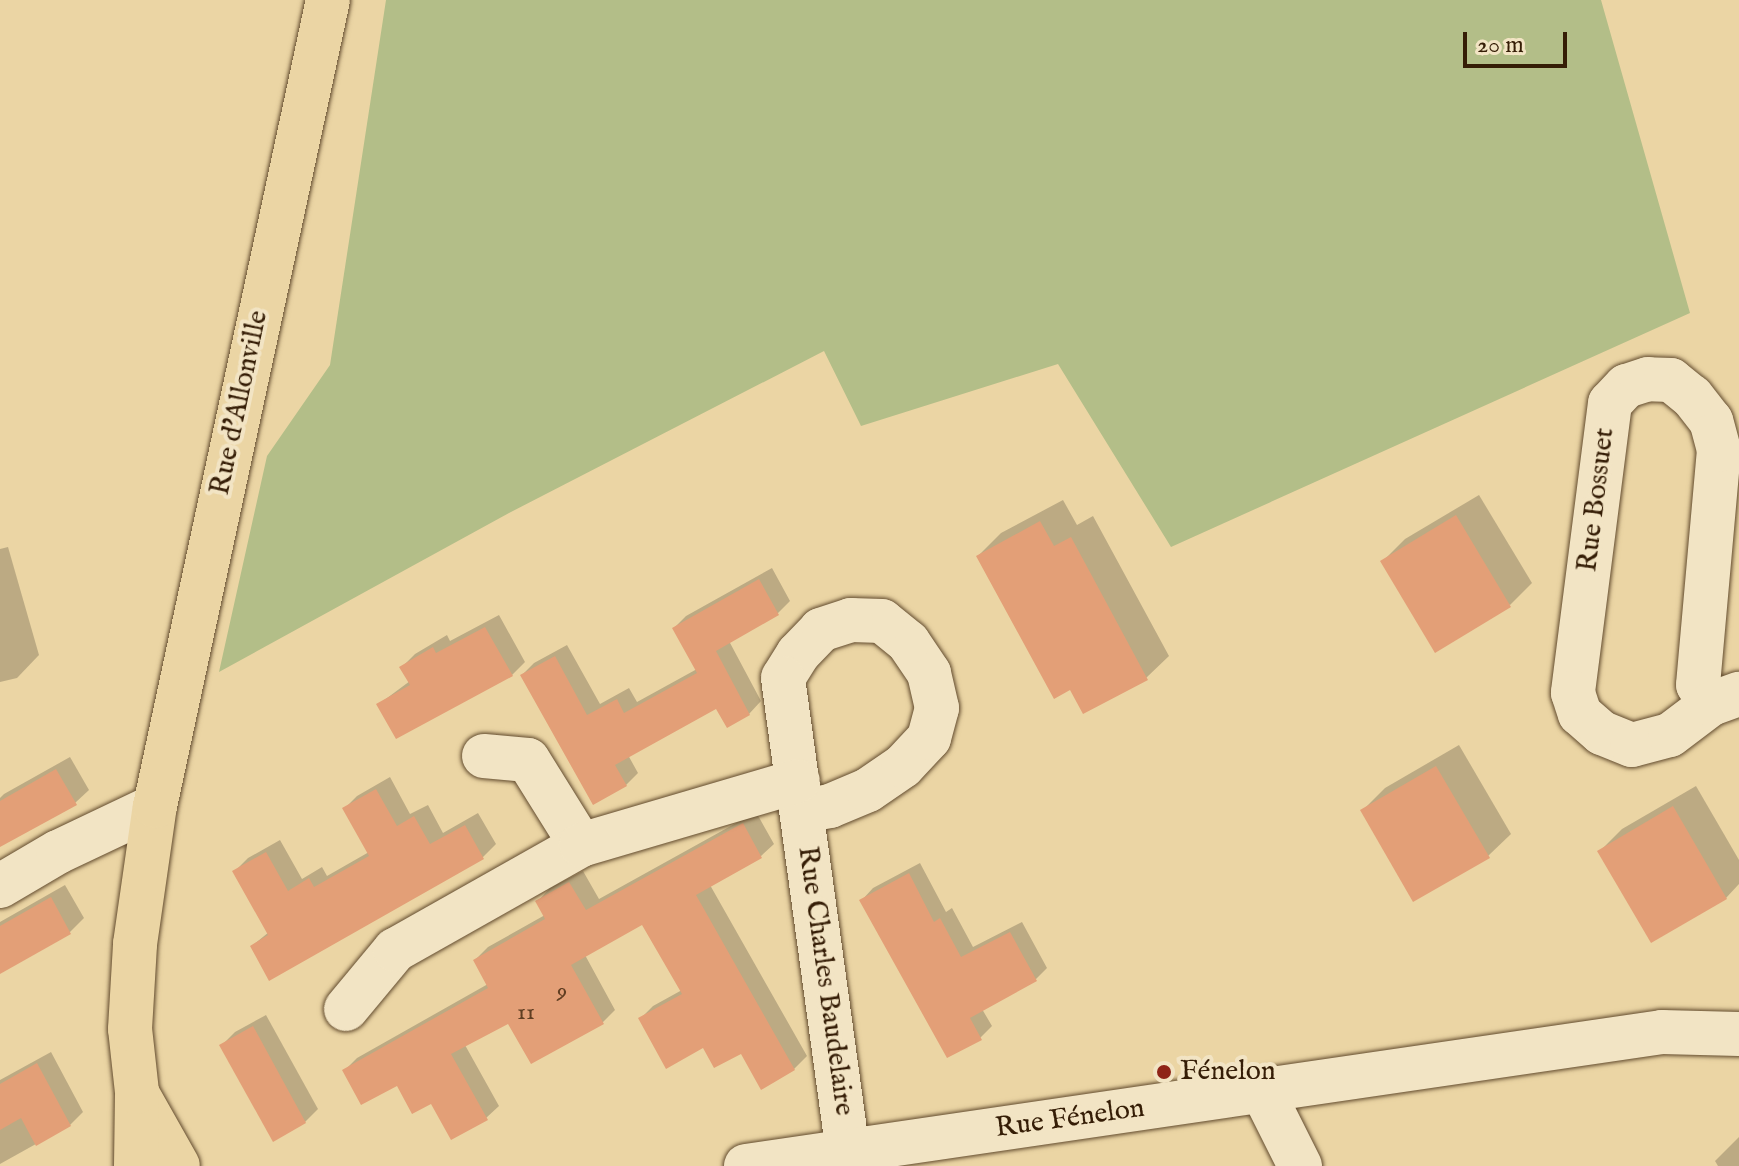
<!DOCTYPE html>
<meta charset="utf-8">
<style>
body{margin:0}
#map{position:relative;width:1739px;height:1166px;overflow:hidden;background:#ebd5a4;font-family:"IM FELL English",serif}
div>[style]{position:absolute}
.green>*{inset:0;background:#b3be88}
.shadow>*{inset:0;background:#0003}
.building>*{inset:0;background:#e39f77}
.roads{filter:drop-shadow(0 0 2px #624b2e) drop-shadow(0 0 2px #624b2e)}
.minor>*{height:44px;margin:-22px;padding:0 22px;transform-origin:22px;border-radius:22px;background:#f2e4c4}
.major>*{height:44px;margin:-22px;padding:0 22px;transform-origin:22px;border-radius:22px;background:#ebd5a4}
.dots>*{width:22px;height:22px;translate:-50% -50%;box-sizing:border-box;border:4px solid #f2e4c4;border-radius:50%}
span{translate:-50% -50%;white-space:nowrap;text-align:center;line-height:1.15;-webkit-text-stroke:8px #f2e4c4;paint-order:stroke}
.number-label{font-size:24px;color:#603e22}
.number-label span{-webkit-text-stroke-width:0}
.street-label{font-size:28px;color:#351d06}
.poi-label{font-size:28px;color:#351d06}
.left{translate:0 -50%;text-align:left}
.scale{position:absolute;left:1463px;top:32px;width:104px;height:36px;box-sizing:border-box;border:4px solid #351d06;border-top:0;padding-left:10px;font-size:24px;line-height:28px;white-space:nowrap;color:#351d06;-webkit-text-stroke:6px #f2e4c4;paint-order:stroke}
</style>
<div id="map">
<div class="green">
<div style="clip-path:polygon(386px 0,1601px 0,1690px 313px,1171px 547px,1058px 364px,861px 426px,824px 351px,509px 513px,219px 672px,267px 456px,330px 365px)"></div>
</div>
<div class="shadow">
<div style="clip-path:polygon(1479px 495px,1532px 583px,1510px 605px,1383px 561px,1405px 539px)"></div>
<div style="clip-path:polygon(1063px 500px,1077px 525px,1093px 516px,1169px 656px,1146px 678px,1071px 687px,978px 556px,1001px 533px)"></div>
<div style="clip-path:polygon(8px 547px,39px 655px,17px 678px,0 682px,0 549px)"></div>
<div style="clip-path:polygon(772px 568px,790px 601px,778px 613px,729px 641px,761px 701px,749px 714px,728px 726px,717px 706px,628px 755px,638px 773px,626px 785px,522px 675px,534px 663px,567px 645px,600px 704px,629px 688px,637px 702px,697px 669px,674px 628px,686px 616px)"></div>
<div style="clip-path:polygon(499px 615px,525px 662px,512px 675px,379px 704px,410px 681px,402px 667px,415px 654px,447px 635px,450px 641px)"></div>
<div style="clip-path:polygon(1459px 745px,1511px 834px,1488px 856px,1363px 810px,1385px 788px)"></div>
<div style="clip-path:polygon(70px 757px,89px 790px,75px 803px,0 825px,0 798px,4px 794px)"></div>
<div style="clip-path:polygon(390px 777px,410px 814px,428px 805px,443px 833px,478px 813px,496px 844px,483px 857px,252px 946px,269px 932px,235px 871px,248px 858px,280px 840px,302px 879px,322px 867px,327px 876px,369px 852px,344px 809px,357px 796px)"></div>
<div style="clip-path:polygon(1696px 786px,1739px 860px,1739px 884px,1726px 898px,1600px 851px,1622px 829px)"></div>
<div style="clip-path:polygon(756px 812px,774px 844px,761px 856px,710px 885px,807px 1056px,794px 1069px,742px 1051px,704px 1046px,640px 1019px,653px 1006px,682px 990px,643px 922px,585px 955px,615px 1010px,603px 1022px,509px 1021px,465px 1045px,499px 1106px,486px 1118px,431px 1102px,397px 1084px,344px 1071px,357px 1058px,488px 984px,475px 960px,488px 947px,545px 915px,538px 901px,550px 888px,583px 871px,599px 899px)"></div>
<div style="clip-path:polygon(920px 863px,946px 912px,952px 908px,973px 947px,1022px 922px,1047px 968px,1036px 979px,982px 1009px,992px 1026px,980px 1038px,862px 900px,873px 888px)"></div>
<div style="clip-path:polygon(65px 885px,84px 918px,70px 932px,5px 969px,0 961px,0 922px)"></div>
<div style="clip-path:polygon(266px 1015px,318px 1109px,305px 1122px,274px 1139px,222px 1045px,235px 1032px)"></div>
<div style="clip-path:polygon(51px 1052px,83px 1112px,70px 1125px,0 1164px,0 1080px)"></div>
<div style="clip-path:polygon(1739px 1137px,1739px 1166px,1718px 1166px,1715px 1161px)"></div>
</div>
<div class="building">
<div style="clip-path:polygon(1456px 515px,1511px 607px,1435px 653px,1380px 561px)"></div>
<div style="clip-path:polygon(1040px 521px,1054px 546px,1071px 537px,1148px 680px,1083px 714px,1070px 690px,1054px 699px,976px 556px)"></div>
<div style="clip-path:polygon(759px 579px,779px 615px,716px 651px,750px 715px,727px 728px,716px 709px,615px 765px,627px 786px,593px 805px,520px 675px,555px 656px,587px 715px,617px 699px,624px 713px,697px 673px,672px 628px)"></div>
<div style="clip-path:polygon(485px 627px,513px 676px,396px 739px,376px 704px,410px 685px,399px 667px,433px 647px,436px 653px)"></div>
<div style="clip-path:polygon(1436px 766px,1490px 858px,1413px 902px,1360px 810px)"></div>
<div style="clip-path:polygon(56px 769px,77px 805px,0 847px,0 801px)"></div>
<div style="clip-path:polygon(376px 789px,397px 826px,414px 816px,430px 844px,465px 825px,484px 859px,269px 981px,250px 946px,268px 935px,232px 871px,266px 852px,288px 891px,309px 878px,314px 887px,369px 856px,342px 808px)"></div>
<div style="clip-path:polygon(1673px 806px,1727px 899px,1651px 943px,1597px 851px)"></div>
<div style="clip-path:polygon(743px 823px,762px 858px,696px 895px,795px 1070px,761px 1090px,741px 1054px,714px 1068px,703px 1048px,666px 1069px,638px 1018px,682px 994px,642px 925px,571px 965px,604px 1024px,531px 1064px,508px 1024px,451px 1054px,488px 1120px,451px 1140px,431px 1104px,412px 1114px,397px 1086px,361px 1105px,342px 1070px,488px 988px,473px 960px,545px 919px,535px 901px,569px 882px,586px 910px)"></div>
<div style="clip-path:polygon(909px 873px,934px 922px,940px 918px,961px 957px,1010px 932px,1037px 981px,970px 1018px,982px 1040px,947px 1058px,859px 900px)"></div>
<div style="clip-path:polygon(51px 897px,71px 934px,0 974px,0 926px)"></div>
<div style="clip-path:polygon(253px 1026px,306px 1123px,273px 1142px,219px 1045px)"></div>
<div style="clip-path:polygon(37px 1063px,71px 1126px,36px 1146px,21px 1118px,0 1130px,0 1084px)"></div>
</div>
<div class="roads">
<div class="minor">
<div style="left:1711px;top:704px;width:23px;rotate:-124deg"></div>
<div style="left:1698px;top:685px;width:236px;rotate:-84.9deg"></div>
<div style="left:1719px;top:450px;width:30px;rotate:-105deg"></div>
<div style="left:1711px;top:421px;width:31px;rotate:-128deg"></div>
<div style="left:1692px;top:397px;width:27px;rotate:-141deg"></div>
<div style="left:1671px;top:380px;width:23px;rotate:-178deg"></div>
<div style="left:1648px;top:379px;width:23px;rotate:162deg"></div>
<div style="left:1626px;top:386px;width:23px;rotate:133deg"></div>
<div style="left:1610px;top:403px;width:292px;rotate:97.3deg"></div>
<div style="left:1573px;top:693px;width:22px;rotate:72deg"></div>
<div style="left:1580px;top:714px;width:29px;rotate:41deg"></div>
<div style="left:1602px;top:733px;width:32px;rotate:22deg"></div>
<div style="left:1632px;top:745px;width:39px;rotate:-15deg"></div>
<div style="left:1670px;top:735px;width:51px;rotate:-37.1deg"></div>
<div style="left:1711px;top:704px;width:30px;rotate:-20deg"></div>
<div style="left:484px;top:756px;width:44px;rotate:5.2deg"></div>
<div style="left:528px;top:760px;width:100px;rotate:58.1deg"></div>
<div style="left:802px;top:811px;width:28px;rotate:-10deg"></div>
<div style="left:830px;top:806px;width:41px;rotate:-22.8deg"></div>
<div style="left:868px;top:790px;width:42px;rotate:-34.4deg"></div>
<div style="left:903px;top:766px;width:38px;rotate:-47deg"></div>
<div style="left:929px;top:738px;width:31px;rotate:-75deg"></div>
<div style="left:937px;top:708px;width:36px;rotate:-103deg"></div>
<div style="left:929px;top:673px;width:37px;rotate:-124deg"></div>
<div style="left:908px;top:642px;width:33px;rotate:-141deg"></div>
<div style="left:882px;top:621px;width:31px;rotate:-178deg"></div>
<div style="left:851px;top:620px;width:32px;rotate:162deg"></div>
<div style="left:821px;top:630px;width:33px;rotate:134deg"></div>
<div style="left:798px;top:654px;width:28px;rotate:122deg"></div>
<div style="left:783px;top:678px;width:477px;rotate:82.2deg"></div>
<div style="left:0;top:886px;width:67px;rotate:-30.4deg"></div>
<div style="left:58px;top:852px;width:107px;rotate:-25.4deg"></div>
<div style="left:346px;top:1009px;width:77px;rotate:-50.3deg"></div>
<div style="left:395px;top:950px;width:214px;rotate:-29.4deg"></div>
<div style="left:581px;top:845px;width:226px;rotate:-16.4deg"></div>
<div style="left:1262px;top:1090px;width:85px;rotate:63.4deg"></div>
<div style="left:746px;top:1166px;width:926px;rotate:-8.32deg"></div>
<div style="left:1662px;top:1032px;width:77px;rotate:1.5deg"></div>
</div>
<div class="major">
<div style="left:138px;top:1095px;width:81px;rotate:60.6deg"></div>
<div style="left:136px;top:1166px;width:74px;rotate:-89.2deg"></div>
<div style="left:137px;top:1092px;width:63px;rotate:-96.3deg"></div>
<div style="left:130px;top:1029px;width:85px;rotate:-86.6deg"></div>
<div style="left:135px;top:944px;width:139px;rotate:-81.8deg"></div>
<div style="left:155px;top:806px;width:824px;rotate:-77.89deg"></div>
</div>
</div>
<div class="dots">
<div style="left:1164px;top:1072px;background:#8f2418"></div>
</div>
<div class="number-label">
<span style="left:562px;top:992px">9</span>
<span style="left:526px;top:1013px">11</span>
</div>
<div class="street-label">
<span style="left:240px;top:403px;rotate:-78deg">Rue d'Allonville</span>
<span style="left:1597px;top:500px;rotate:-83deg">Rue Bossuet</span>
<span style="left:825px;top:981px;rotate:82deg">Rue Charles Baudelaire</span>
<span style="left:1070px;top:1119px;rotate:-8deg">Rue Fénelon</span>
</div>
<div class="poi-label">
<span class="left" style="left:1180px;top:1072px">Fénelon</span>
</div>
<div class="scale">20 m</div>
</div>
